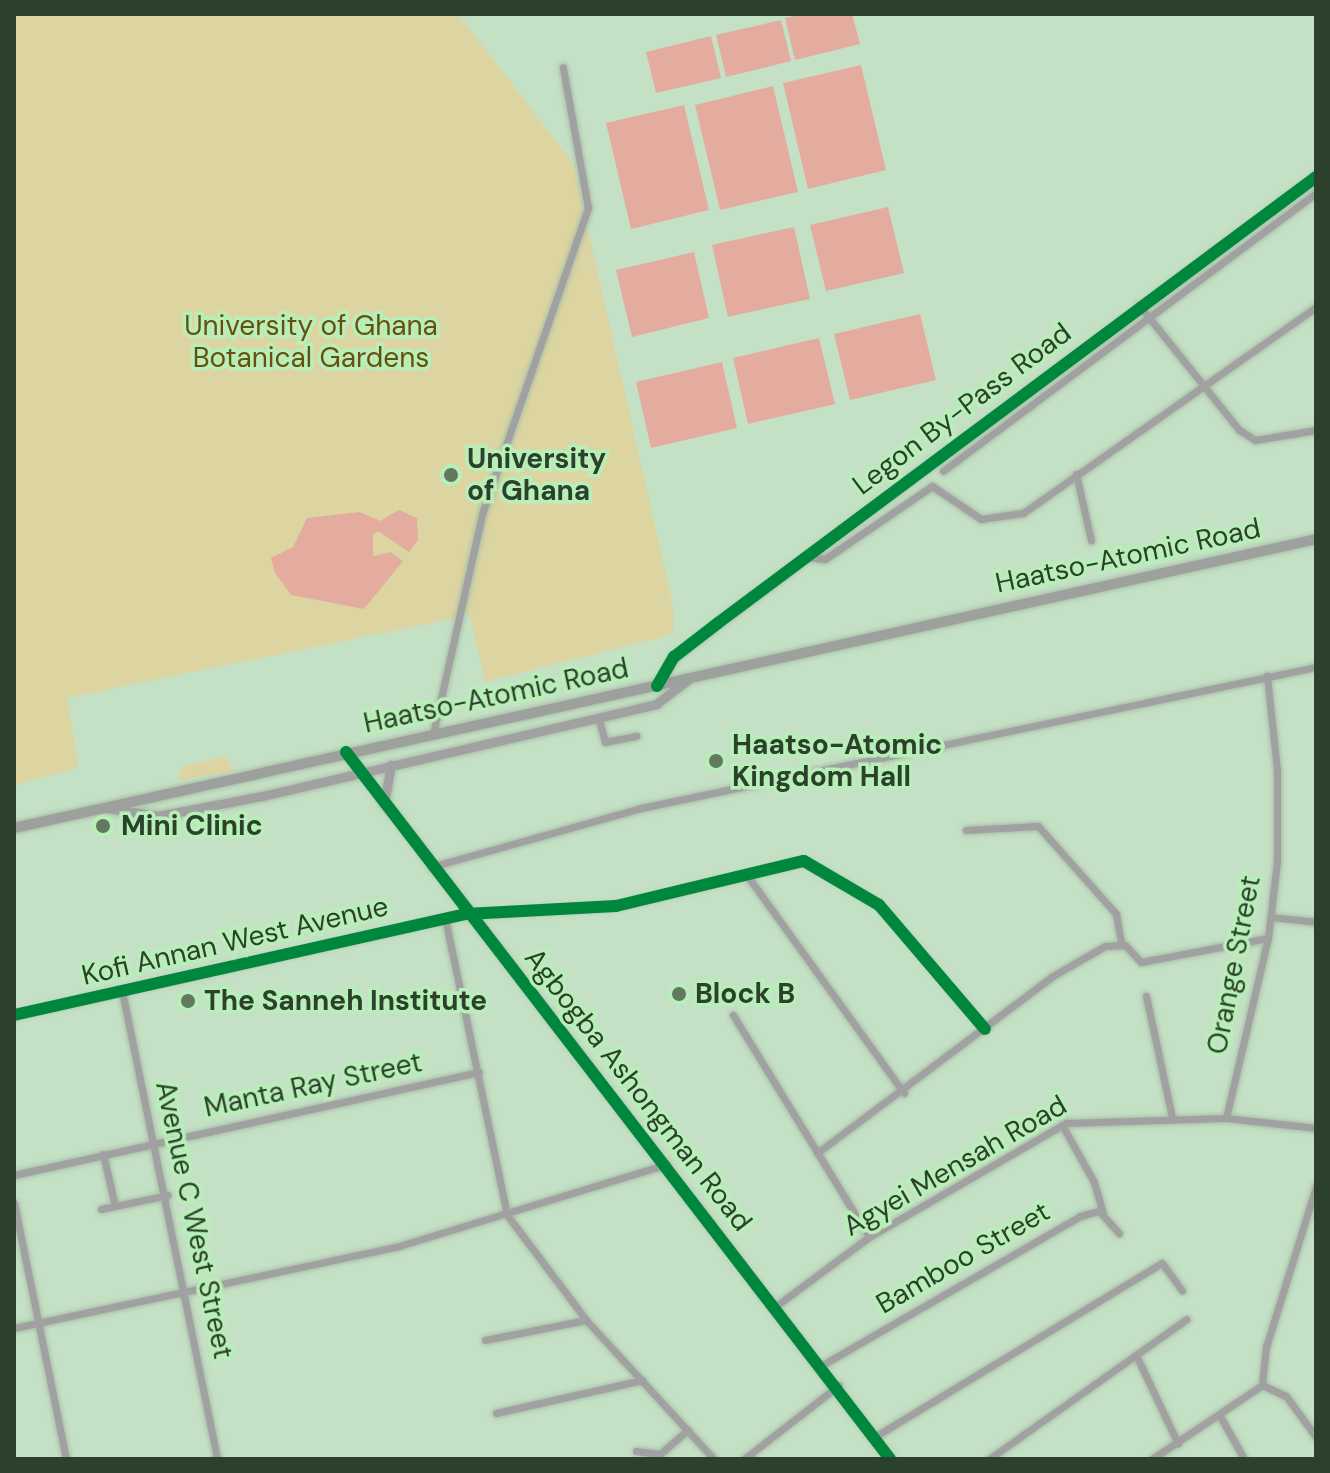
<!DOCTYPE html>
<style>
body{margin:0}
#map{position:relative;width:1330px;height:1473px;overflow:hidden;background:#c5e1c5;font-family:"DM Sans",sans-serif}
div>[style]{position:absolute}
.green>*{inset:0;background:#dcd5a1}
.water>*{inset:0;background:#e4ac9f}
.roads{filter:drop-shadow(0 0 2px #a9bfa9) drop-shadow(0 0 2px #a9bfa9)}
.minor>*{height:7px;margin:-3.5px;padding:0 3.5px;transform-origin:3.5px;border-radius:3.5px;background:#a0a1a0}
.tertiary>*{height:9px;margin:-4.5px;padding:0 4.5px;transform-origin:4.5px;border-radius:4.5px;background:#a0a1a0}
.secondary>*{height:10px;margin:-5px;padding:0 5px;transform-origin:5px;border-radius:5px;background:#9da19d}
.cycleway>*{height:12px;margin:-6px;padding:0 6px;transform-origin:6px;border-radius:6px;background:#00873e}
.dots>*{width:22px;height:22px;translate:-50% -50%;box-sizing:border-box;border:4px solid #b8eeb8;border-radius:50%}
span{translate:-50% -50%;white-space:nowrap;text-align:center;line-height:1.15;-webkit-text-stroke:7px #b8eeb8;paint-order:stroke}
.park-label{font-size:28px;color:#694f0d}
.street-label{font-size:28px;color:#2b412b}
.poi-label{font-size:28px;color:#2b412b;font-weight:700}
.left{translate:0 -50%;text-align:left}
.frame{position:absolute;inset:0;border:16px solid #2b412b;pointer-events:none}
</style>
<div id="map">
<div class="green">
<div style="clip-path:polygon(14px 14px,458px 14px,573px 163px,673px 605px,673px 634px,485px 682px,470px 615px,67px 698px,79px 768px,14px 785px)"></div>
<div style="clip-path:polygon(225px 756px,235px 771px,176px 781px,184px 766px)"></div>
</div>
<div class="water">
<div style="clip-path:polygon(802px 14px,852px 14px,860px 44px,795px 60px,785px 18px)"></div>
<div style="clip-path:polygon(781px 20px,791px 61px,726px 77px,716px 35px)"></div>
<div style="clip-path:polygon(711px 36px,721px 78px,656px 93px,646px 52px)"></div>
<div style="clip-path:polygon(861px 65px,886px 170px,808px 189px,783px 83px)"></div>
<div style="clip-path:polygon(773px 86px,798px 192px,720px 210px,695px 105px)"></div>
<div style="clip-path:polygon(684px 105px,709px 210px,631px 229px,606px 123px)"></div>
<div style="clip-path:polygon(888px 207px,904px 273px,826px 291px,810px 225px)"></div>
<div style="clip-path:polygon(794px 227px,810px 299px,728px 317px,712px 245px)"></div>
<div style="clip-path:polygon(694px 252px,709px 318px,632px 337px,616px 270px)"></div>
<div style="clip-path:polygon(920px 314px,936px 380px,850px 400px,834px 334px)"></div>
<div style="clip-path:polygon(819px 338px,835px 404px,748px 424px,733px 358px)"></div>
<div style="clip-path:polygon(722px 362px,737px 428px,651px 448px,636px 382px)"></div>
<div style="clip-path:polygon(399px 510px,417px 518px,418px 540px,409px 552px,378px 531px,373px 535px,373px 556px,391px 552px,403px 561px,364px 609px,291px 595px,275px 573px,271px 558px,293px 547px,307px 518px,360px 512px,380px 521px)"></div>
</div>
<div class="roads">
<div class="minor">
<div style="left:1139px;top:305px;width:160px;rotate:51.3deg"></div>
<div style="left:1239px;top:430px;width:19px;rotate:32deg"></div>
<div style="left:1255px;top:440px;width:62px;rotate:-9.3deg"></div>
<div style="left:943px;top:471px;width:465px;rotate:-36.7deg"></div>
<div style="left:1076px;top:474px;width:68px;rotate:77.2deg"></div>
<div style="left:805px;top:557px;width:20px;rotate:6deg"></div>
<div style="left:825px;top:559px;width:130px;rotate:-34.3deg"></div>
<div style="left:932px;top:486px;width:59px;rotate:34deg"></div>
<div style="left:981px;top:519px;width:42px;rotate:-8.1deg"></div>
<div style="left:1023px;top:513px;width:358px;rotate:-35.1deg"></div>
<div style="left:598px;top:717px;width:26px;rotate:74deg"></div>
<div style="left:605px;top:742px;width:32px;rotate:-11deg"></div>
<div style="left:433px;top:734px;width:229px;rotate:-77.4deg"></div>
<div style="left:483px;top:511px;width:321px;rotate:-70.9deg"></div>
<div style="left:588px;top:208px;width:143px;rotate:-100.1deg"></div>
<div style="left:966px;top:830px;width:72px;rotate:-3.2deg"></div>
<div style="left:1038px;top:826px;width:118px;rotate:48.4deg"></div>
<div style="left:1116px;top:914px;width:29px;rotate:80deg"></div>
<div style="left:431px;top:867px;width:218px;rotate:-15.7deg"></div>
<div style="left:641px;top:808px;width:690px;rotate:-11.8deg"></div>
<div style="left:746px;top:874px;width:270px;rotate:54.2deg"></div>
<div style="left:1271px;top:917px;width:45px;rotate:6.3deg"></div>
<div style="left:445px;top:918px;width:303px;rotate:78.2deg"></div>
<div style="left:507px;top:1215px;width:131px;rotate:53deg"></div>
<div style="left:586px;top:1320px;width:189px;rotate:47.4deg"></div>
<div style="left:122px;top:991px;width:478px;rotate:78.5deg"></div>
<div style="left:1146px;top:996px;width:124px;rotate:77.9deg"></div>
<div style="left:14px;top:1015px;width:463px;rotate:-12.6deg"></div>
<div style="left:466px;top:914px;width:150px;rotate:-3.1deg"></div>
<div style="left:616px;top:906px;width:193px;rotate:-13.5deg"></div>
<div style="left:804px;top:861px;width:87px;rotate:30.4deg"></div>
<div style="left:879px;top:905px;width:163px;rotate:49.5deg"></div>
<div style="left:733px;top:1015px;width:260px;rotate:58.5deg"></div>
<div style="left:1226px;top:1118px;width:185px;rotate:-76.9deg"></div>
<div style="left:1268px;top:938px;width:78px;rotate:-83.3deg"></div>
<div style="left:1277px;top:861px;width:91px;rotate:-90deg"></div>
<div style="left:1277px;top:770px;width:95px;rotate:-96.1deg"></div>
<div style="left:1062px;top:1125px;width:65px;rotate:60.7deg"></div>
<div style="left:1094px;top:1182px;width:32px;rotate:74deg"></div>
<div style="left:817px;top:1153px;width:293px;rotate:-36.9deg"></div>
<div style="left:1051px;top:977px;width:62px;rotate:-29.9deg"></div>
<div style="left:1105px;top:946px;width:20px;rotate:-3deg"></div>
<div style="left:1125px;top:945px;width:23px;rotate:47deg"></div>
<div style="left:1141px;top:962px;width:129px;rotate:-10.7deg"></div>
<div style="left:103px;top:1154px;width:53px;rotate:77deg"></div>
<div style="left:14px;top:1175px;width:476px;rotate:-12.5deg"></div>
<div style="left:14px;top:1203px;width:261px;rotate:78.5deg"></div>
<div style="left:101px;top:1209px;width:68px;rotate:-11.8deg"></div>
<div style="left:776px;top:1306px;width:116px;rotate:-36.6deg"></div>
<div style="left:869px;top:1237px;width:228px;rotate:-30.1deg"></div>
<div style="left:1066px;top:1123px;width:160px;rotate:-1.8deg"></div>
<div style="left:1226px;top:1118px;width:91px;rotate:6.3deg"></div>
<div style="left:14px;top:1328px;width:394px;rotate:-12deg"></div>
<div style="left:399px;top:1246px;width:280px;rotate:-17deg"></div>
<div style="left:485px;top:1340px;width:103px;rotate:-11.2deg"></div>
<div style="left:1136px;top:1355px;width:98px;rotate:64.7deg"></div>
<div style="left:824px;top:1364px;width:296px;rotate:-30deg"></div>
<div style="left:1080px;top:1216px;width:20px;rotate:-15deg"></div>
<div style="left:1099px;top:1211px;width:30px;rotate:48deg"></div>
<div style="left:1262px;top:1385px;width:26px;rotate:25deg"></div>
<div style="left:1286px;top:1396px;width:51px;rotate:53.8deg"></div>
<div style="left:496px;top:1413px;width:150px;rotate:-12.7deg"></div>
<div style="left:1220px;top:1416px;width:49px;rotate:60.8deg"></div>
<div style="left:876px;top:1436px;width:334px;rotate:-31.2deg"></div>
<div style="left:1162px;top:1263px;width:34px;rotate:54deg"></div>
<div style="left:636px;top:1451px;width:24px;rotate:7deg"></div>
<div style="left:660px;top:1454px;width:37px;rotate:-41deg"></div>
<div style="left:744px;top:1459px;width:120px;rotate:-37.9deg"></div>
<div style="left:989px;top:1459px;width:242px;rotate:-35.3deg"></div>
<div style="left:1152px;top:1459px;width:133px;rotate:-33.9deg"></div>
<div style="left:1262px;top:1385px;width:38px;rotate:-84deg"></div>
<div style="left:1266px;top:1347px;width:169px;rotate:-72.7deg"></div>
</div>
<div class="tertiary">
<div style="left:657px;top:686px;width:34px;rotate:-60deg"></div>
<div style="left:674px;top:657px;width:56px;rotate:-37.7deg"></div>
<div style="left:718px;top:623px;width:746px;rotate:-36.72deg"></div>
<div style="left:346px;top:752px;width:892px;rotate:52.42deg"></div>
<div style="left:384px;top:804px;width:40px;rotate:-80deg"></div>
<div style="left:107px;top:808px;width:52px;rotate:8.9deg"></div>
<div style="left:158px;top:816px;width:106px;rotate:-10.9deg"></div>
<div style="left:262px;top:796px;width:405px;rotate:-13.1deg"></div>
<div style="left:656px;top:704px;width:41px;rotate:-37.1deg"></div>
</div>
<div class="secondary">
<div style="left:14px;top:828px;width:1334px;rotate:-12.51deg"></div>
</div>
</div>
<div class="cycleway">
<div style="left:657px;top:686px;width:34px;rotate:-60deg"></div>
<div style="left:674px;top:657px;width:56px;rotate:-37.7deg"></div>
<div style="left:718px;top:623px;width:746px;rotate:-36.72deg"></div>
<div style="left:346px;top:752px;width:892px;rotate:52.42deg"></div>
<div style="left:14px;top:1015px;width:463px;rotate:-12.6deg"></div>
<div style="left:466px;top:914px;width:150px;rotate:-3.1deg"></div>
<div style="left:616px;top:906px;width:193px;rotate:-13.5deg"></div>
<div style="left:804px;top:861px;width:87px;rotate:30.4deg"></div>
<div style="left:879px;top:905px;width:163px;rotate:49.5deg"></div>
</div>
<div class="dots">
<div style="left:451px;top:475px;background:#617961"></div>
<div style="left:716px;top:761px;background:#617961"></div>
<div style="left:103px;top:826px;background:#617961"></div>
<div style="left:679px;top:994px;background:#617961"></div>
<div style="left:188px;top:1001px;background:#617961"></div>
</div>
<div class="park-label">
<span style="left:311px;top:342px">University of Ghana<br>Botanical Gardens</span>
</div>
<div class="street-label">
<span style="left:962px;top:409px;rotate:-37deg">Legon By-Pass Road</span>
<span style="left:1128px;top:556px;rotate:-12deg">Haatso-Atomic Road</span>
<span style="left:496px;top:696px;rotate:-12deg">Haatso-Atomic Road</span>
<span style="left:235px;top:941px;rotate:-13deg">Kofi Annan West Avenue</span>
<span style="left:1234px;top:965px;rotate:-79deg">Orange Street</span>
<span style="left:313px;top:1085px;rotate:-12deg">Manta Ray Street</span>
<span style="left:638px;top:1090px;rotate:52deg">Agbogba Ashongman Road</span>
<span style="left:955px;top:1166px;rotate:-30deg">Agyei Mensah Road</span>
<span style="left:194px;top:1220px;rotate:78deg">Avenue C West Street</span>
<span style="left:963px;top:1258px;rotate:-30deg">Bamboo Street</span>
</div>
<div class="poi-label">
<span class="left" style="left:467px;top:475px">University<br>of Ghana</span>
<span class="left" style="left:732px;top:761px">Haatso-Atomic<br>Kingdom Hall</span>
<span class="left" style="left:121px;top:826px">Mini Clinic</span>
<span class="left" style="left:695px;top:994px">Block B</span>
<span class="left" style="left:204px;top:1001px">The Sanneh Institute</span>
</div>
<div class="frame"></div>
</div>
